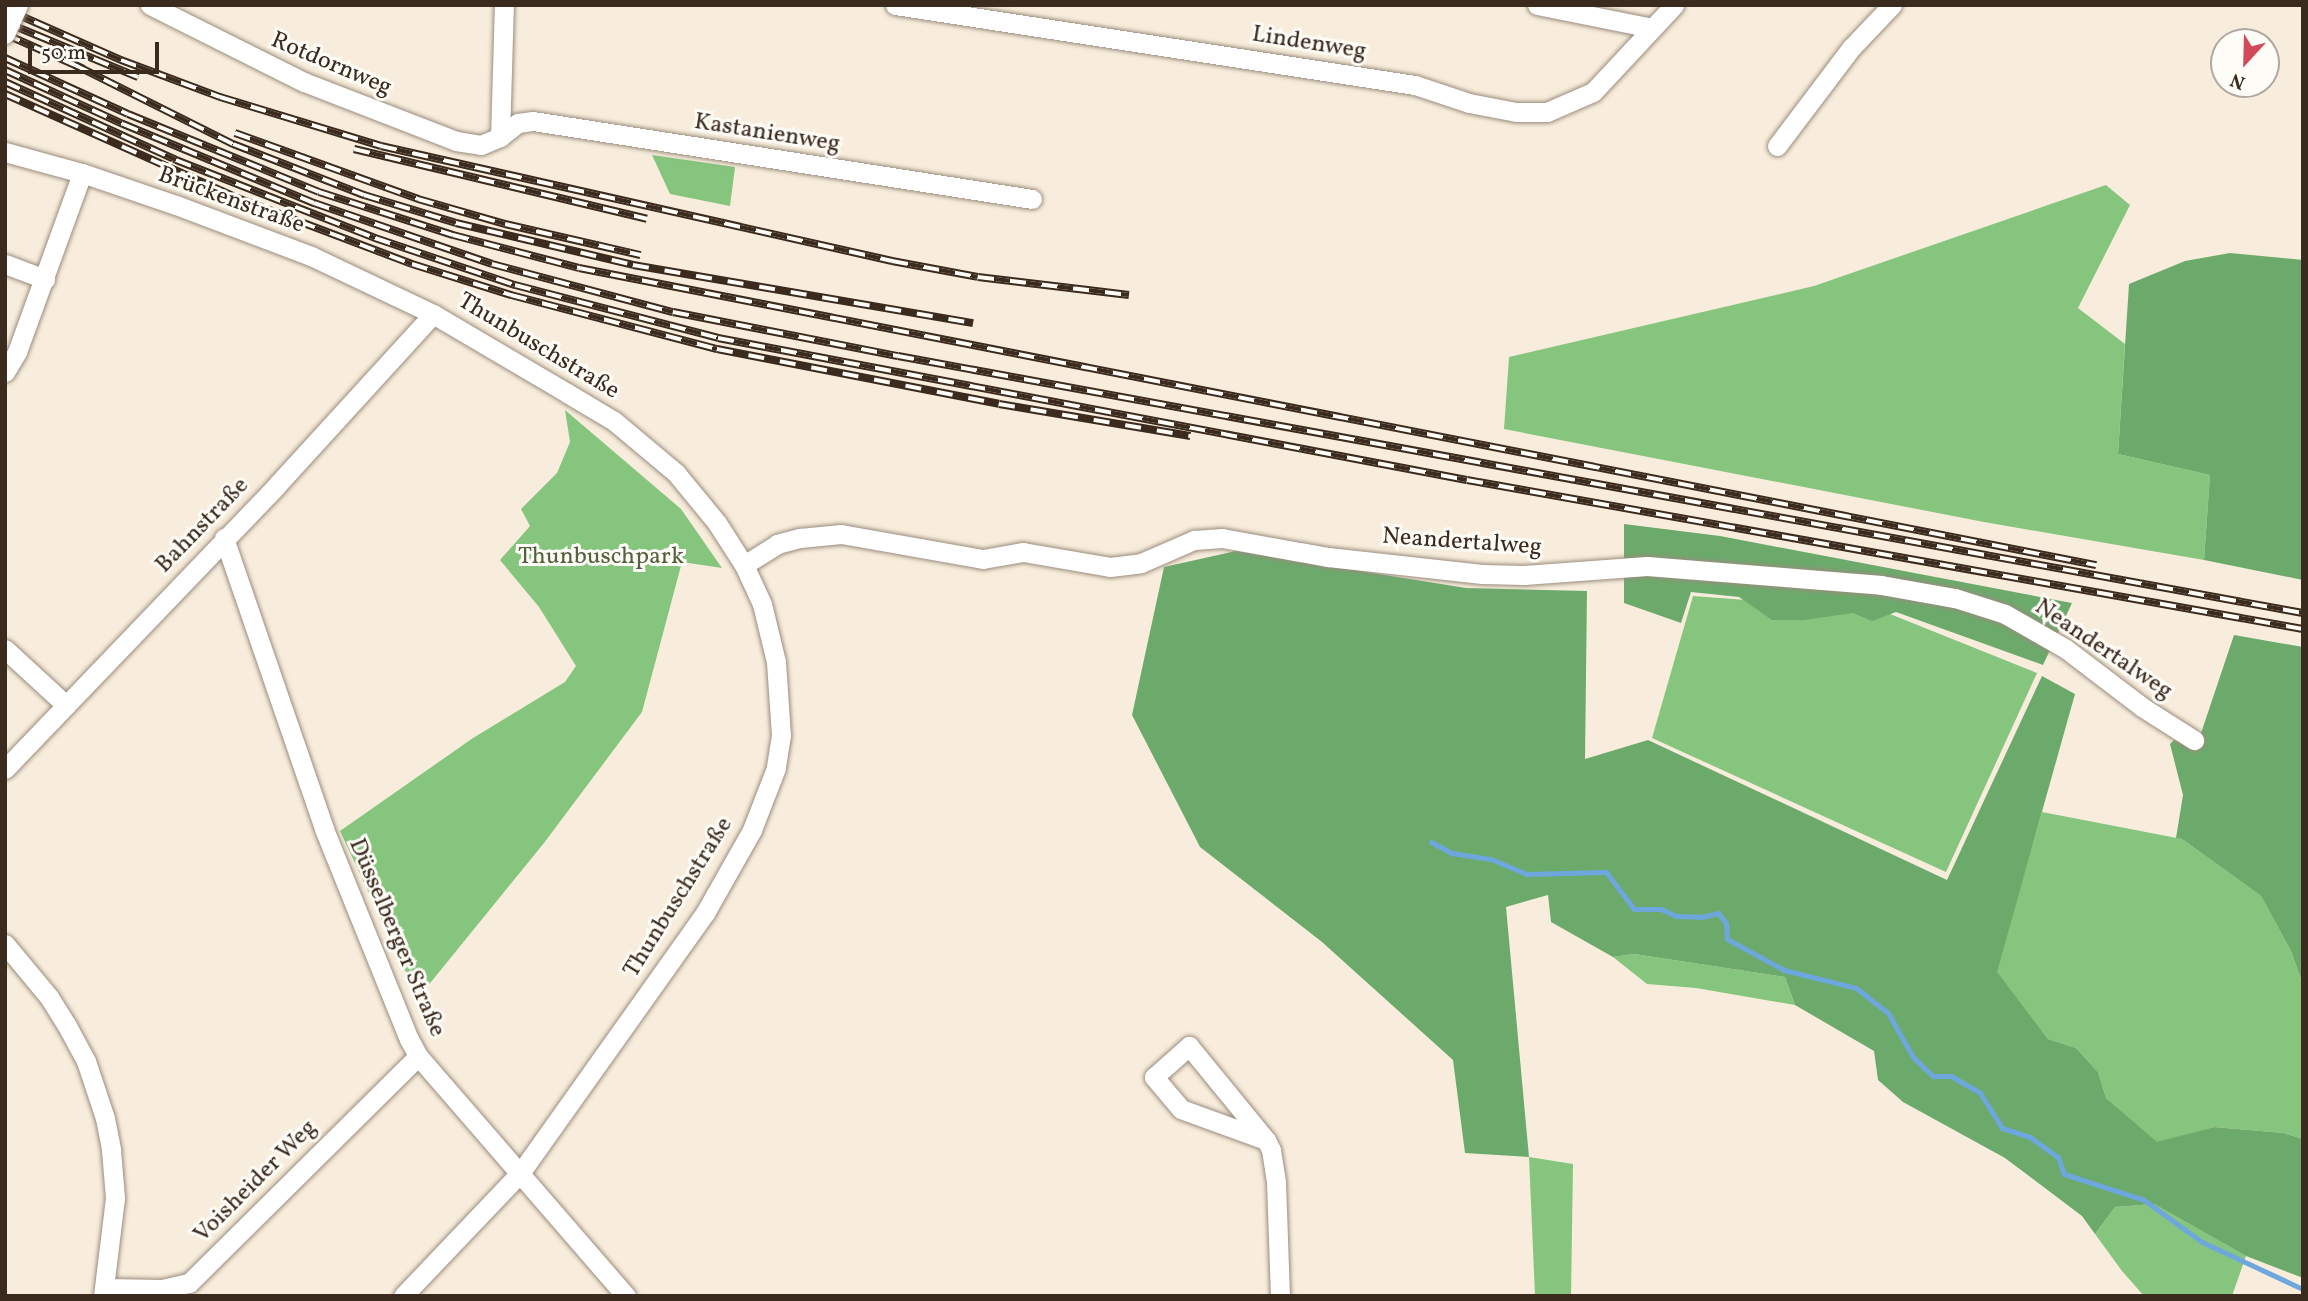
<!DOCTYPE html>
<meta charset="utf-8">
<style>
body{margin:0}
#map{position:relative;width:2308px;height:1301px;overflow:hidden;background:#f8eddc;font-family:Vollkorn,serif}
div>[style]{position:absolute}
.green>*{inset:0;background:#85c57d}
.forest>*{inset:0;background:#6caa6c}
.stream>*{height:5px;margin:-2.5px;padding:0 2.5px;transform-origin:2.5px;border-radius:2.5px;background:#6ea7de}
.roads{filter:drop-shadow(0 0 2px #9a8c7d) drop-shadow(0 0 2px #9a8c7d)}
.minor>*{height:19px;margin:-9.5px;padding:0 9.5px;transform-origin:9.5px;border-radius:9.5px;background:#fff}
.rail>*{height:8px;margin-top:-4px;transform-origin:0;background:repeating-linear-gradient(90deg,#fdfcf7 0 16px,#3b2a1e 0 32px);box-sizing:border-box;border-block:2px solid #3b2a1e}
.bridges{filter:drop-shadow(0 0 2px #9a8c7d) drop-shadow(0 0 2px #9a8c7d)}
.minor-bridge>*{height:19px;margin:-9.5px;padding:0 9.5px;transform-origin:9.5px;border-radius:9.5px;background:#fff}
span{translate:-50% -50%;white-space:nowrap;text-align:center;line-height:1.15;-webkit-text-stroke:6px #fdfcf7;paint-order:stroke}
.street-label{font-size:24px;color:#3b2a1e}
.park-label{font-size:24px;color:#55603f}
.frame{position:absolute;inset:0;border:7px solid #3b2a1e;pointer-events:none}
.north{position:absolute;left:2210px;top:28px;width:70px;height:70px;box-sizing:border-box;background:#fdfcf7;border:2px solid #afa8a0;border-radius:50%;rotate:202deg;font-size:19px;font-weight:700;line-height:28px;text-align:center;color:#3b2a1e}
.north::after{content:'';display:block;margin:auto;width:24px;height:32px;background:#d1495b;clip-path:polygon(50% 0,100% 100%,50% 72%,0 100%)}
.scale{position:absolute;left:28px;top:42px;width:131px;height:32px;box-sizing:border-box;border:4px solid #3b2a1e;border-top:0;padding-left:9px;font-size:21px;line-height:24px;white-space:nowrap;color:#3b2a1e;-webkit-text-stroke:5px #fdfcf7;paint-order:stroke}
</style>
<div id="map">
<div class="green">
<div style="clip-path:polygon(652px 155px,735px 167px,730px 206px,670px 194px)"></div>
<div style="clip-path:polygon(2106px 185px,2130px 205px,2078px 308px,2125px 344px,2118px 454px,2210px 475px,2204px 560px,1984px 522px,1504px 429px,1509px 357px,1814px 286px)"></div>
<div style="clip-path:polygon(565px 410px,681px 509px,722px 568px,682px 562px,642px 712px,544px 843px,418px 998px,340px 831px,473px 738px,565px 682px,576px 666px,539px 607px,500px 560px,530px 526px,521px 509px,557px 473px,570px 442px)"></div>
<div style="clip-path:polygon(1693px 596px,1880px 610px,2037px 673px,1946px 872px,1652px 738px)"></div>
<div style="clip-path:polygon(2042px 812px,2182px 839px,2261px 896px,2291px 951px,2303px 985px,2303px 1139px,2284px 1133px,2214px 1127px,2157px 1143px,2106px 1098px,2098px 1072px,2076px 1048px,2048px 1039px,1996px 972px)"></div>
<div style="clip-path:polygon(1634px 954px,1785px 977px,1795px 1005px,1696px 988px,1647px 984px,1613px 957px)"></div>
<div style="clip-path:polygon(1529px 1157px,1573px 1164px,1571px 1296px,1535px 1296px)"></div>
<div style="clip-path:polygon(2154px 1204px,2246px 1256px,2232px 1296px,2144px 1296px,2122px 1271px,2095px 1234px,2115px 1207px)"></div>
</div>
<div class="forest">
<div style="clip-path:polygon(2230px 253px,2303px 260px,2303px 580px,2204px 560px,2210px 475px,2118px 454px,2129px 284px,2185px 261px)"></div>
<div style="clip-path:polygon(1624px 524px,1720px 536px,2072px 603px,2043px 665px,1896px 612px,1872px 621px,1853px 613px,1804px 620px,1772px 620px,1739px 597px,1691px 592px,1681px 623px,1624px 603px)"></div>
<div style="clip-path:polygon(1236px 551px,1466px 588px,1587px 591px,1585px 759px,1648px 740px,1947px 880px,2042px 676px,2075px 694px,1997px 972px,2048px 1039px,2076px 1048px,2098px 1072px,2106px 1098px,2157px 1142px,2214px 1127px,2284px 1133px,2303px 1139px,2303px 1278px,2246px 1256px,2154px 1204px,2115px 1207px,2095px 1234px,2082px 1216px,2005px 1158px,1903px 1102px,1878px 1080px,1874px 1051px,1795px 1005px,1785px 977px,1634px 954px,1613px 957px,1551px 922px,1548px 895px,1506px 907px,1529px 1157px,1465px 1153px,1453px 1060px,1322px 942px,1200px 847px,1132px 715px,1164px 567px)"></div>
<div style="clip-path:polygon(2234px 635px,2303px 647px,2303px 985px,2291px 951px,2261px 896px,2182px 839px,2176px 838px,2183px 795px,2170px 744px,2174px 740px,2196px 748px)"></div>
</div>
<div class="stream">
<div style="left:1431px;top:842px;width:24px;rotate:28deg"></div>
<div style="left:1452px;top:853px;width:39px;rotate:9deg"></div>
<div style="left:1491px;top:859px;width:39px;rotate:23deg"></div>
<div style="left:1527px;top:874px;width:79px;rotate:-1.5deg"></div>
<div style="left:1606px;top:872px;width:46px;rotate:52.9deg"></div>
<div style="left:1634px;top:909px;width:27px"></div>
<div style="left:1661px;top:909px;width:17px;rotate:25deg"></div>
<div style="left:1676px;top:916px;width:25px;rotate:2deg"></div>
<div style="left:1701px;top:917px;width:17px;rotate:-13deg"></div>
<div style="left:1718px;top:913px;width:13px;rotate:51deg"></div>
<div style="left:1726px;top:923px;width:16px;rotate:86deg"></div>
<div style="left:1727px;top:939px;width:65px;rotate:28.5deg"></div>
<div style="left:1784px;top:970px;width:74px;rotate:14deg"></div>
<div style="left:1856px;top:988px;width:41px;rotate:38deg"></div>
<div style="left:1888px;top:1013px;width:51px;rotate:60.4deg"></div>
<div style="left:1913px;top:1057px;width:28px;rotate:44deg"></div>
<div style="left:1933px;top:1076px;width:18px"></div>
<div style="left:1951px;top:1076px;width:34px;rotate:30deg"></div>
<div style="left:1980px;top:1093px;width:41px;rotate:57.8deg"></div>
<div style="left:2002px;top:1128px;width:29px;rotate:18deg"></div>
<div style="left:2030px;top:1137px;width:34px;rotate:36deg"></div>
<div style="left:2058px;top:1157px;width:18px;rotate:71deg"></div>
<div style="left:2064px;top:1174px;width:84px;rotate:18deg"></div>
<div style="left:2144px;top:1200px;width:72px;rotate:35.9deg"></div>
<div style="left:2202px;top:1242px;width:111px;rotate:25deg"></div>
</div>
<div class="roads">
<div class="minor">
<div style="left:150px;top:5px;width:172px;rotate:26.6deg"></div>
<div style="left:304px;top:82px;width:163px;rotate:21.2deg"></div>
<div style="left:456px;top:141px;width:25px;rotate:9deg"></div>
<div style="left:481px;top:145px;width:21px;rotate:-23deg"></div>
<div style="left:500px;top:137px;width:23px;rotate:-38deg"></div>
<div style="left:518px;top:123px;width:15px;rotate:-8deg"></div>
<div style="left:533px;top:121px;width:505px;rotate:8.88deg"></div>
<div style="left:895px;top:5px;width:526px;rotate:8.75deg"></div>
<div style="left:1415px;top:85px;width:57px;rotate:18.4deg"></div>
<div style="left:1469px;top:103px;width:48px;rotate:10.8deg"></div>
<div style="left:1516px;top:112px;width:31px"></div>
<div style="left:1547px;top:112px;width:50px;rotate:-23.5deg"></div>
<div style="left:1593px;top:92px;width:119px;rotate:-47deg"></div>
<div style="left:1537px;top:5px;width:117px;rotate:11.3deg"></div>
<div style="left:500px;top:137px;width:132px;rotate:-88.3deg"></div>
<div style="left:1777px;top:146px;width:124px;rotate:-52.9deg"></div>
<div style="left:1852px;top:47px;width:58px;rotate:-46.4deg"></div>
<div style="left:5px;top:152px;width:80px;rotate:15.3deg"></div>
<div style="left:82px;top:173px;width:99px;rotate:18.8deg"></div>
<div style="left:176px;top:205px;width:144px;rotate:20.7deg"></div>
<div style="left:311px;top:256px;width:135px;rotate:25.4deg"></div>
<div style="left:433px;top:314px;width:156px;rotate:30.5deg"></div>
<div style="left:567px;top:393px;width:55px;rotate:30.8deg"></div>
<div style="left:614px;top:421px;width:81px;rotate:40deg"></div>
<div style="left:676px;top:473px;width:65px;rotate:50.6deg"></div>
<div style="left:717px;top:523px;width:50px;rotate:57.3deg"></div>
<div style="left:744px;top:565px;width:43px;rotate:65.2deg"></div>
<div style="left:762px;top:604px;width:60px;rotate:76.4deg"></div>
<div style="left:776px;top:662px;width:73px;rotate:86.1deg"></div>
<div style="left:781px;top:735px;width:33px;rotate:99deg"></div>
<div style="left:776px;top:768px;width:66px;rotate:111.2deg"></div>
<div style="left:752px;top:830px;width:95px;rotate:119.5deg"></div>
<div style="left:705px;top:913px;width:318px;rotate:125.4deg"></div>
<div style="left:521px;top:1172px;width:171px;rotate:133.6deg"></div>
<div style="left:5px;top:264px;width:43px;rotate:20.6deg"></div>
<div style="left:5px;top:372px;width:23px;rotate:-59deg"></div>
<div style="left:17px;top:352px;width:190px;rotate:-70deg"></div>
<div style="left:224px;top:538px;width:308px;rotate:71deg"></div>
<div style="left:324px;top:829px;width:227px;rotate:68deg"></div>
<div style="left:409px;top:1039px;width:19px;rotate:62deg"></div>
<div style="left:418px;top:1056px;width:318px;rotate:49.1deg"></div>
<div style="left:744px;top:565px;width:39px;rotate:-32deg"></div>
<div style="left:777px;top:544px;width:24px;rotate:-15deg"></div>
<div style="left:800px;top:538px;width:41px;rotate:-5.6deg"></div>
<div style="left:841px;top:534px;width:144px;rotate:10deg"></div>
<div style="left:983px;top:559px;width:41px;rotate:-9.9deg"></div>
<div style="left:1023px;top:552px;width:88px;rotate:9.8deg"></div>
<div style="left:1110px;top:567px;width:31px;rotate:-7deg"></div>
<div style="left:1141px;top:563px;width:58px;rotate:-23.5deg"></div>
<div style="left:1194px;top:540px;width:28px;rotate:-4deg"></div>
<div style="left:1222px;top:538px;width:108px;rotate:10.2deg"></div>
<div style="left:1328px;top:557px;width:155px;rotate:6.3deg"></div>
<div style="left:1482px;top:574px;width:42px;rotate:1.4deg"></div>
<div style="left:1524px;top:575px;width:123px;rotate:-4.2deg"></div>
<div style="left:1647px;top:566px;width:235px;rotate:4.6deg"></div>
<div style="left:1881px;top:585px;width:75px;rotate:10deg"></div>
<div style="left:1955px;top:598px;width:52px;rotate:17.7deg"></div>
<div style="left:2005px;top:614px;width:70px;rotate:29.8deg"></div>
<div style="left:2066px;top:649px;width:96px;rotate:37.3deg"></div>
<div style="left:2142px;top:707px;width:62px;rotate:32.4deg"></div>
<div style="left:5px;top:649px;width:83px;rotate:42.6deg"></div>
<div style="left:5px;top:769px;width:393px;rotate:-46.2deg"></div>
<div style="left:277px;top:485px;width:231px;rotate:-47.6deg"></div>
<div style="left:5px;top:944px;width:69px;rotate:50.3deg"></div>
<div style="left:49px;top:997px;width:32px;rotate:58deg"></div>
<div style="left:66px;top:1024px;width:42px;rotate:61.6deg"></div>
<div style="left:86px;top:1061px;width:60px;rotate:71.6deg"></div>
<div style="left:105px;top:1118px;width:33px;rotate:79deg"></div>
<div style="left:111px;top:1150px;width:48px;rotate:85.2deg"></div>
<div style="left:115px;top:1198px;width:99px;rotate:97deg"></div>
<div style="left:1266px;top:1140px;width:90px;rotate:-160deg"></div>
<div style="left:1181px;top:1109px;width:42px;rotate:-130.2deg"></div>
<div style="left:1154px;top:1077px;width:47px;rotate:-41.5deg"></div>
<div style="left:1189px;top:1046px;width:122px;rotate:50.7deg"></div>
<div style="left:1266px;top:1140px;width:11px;rotate:63deg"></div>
<div style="left:1271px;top:1150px;width:32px;rotate:81deg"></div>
<div style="left:1276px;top:1182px;width:114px;rotate:88deg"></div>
<div style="left:105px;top:1288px;width:57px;rotate:1deg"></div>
<div style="left:162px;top:1289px;width:28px;rotate:-13deg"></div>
<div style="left:189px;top:1283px;width:322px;rotate:-44.7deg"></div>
</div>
</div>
<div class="rail">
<div style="left:5px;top:9px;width:127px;rotate:23.7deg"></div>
<div style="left:121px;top:60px;width:106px;rotate:20.5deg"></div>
<div style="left:220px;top:97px;width:168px;rotate:16.9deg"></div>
<div style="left:381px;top:146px;width:524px;rotate:12.68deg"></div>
<div style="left:892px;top:261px;width:87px;rotate:10.5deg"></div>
<div style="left:978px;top:277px;width:152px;rotate:6.8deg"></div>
<div style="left:5px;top:22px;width:144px;rotate:22.5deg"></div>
<div style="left:5px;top:34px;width:86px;rotate:23.9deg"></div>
<div style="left:5px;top:58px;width:135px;rotate:24.5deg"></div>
<div style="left:128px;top:114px;width:206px;rotate:22.2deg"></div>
<div style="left:319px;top:192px;width:141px;rotate:17.8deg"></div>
<div style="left:453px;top:235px;width:130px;rotate:14.7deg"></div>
<div style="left:579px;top:268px;width:1546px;rotate:11.08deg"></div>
<div style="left:75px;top:65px;width:177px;rotate:26.6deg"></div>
<div style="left:233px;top:144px;width:141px;rotate:21.3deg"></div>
<div style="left:364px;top:195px;width:96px;rotate:16.9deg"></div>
<div style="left:456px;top:223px;width:182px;rotate:13.3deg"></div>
<div style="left:633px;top:265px;width:345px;rotate:9.7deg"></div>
<div style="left:5px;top:70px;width:130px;rotate:24.6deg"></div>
<div style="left:123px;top:124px;width:207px;rotate:22.5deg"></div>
<div style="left:314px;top:203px;width:188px;rotate:18.9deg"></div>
<div style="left:492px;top:264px;width:187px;rotate:14.9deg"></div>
<div style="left:673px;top:312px;width:229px;rotate:11.1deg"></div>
<div style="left:898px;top:356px;width:1428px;rotate:10.37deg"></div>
<div style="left:5px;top:82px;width:188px;rotate:24.5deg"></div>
<div style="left:176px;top:160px;width:214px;rotate:21.4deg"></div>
<div style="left:375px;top:238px;width:148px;rotate:18.6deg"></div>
<div style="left:515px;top:285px;width:210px;rotate:14.6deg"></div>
<div style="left:718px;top:338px;width:762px;rotate:10.74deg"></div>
<div style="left:1467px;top:480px;width:849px;rotate:10.11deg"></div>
<div style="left:5px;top:94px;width:257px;rotate:24.1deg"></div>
<div style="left:240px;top:199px;width:184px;rotate:20.7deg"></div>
<div style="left:412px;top:264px;width:104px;rotate:17.4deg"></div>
<div style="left:511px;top:295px;width:213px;rotate:14.7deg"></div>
<div style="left:717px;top:349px;width:287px;rotate:11deg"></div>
<div style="left:999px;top:404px;width:194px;rotate:9.5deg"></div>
<div style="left:235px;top:133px;width:195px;rotate:19.8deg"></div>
<div style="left:418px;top:199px;width:91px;rotate:16deg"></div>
<div style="left:505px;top:224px;width:139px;rotate:12.9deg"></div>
<div style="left:354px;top:149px;width:301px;rotate:13.4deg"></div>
</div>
<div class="bridges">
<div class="minor-bridge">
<div style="left:5px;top:34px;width:32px;rotate:-66deg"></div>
</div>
</div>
<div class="street-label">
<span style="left:1309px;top:44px;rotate:9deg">Lindenweg</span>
<span style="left:331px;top:65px;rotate:23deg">Rotdornweg</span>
<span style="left:767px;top:134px;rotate:9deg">Kastanienweg</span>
<span style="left:231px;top:201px;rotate:20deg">Brückenstraße</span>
<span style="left:538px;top:347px;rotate:31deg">Thunbuschstraße</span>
<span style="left:203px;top:526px;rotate:-46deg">Bahnstraße</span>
<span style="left:1462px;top:543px;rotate:4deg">Neandertalweg</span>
<span style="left:2103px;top:650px;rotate:34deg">Neandertalweg</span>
<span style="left:679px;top:898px;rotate:-58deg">Thunbuschstraße</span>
<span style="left:396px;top:938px;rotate:67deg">Düsselberger Straße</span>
<span style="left:256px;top:1182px;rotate:-45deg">Voisheider Weg</span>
</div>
<div class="park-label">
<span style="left:601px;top:558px">Thunbuschpark</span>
</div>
<div class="frame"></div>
<div class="north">N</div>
<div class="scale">50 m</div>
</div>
